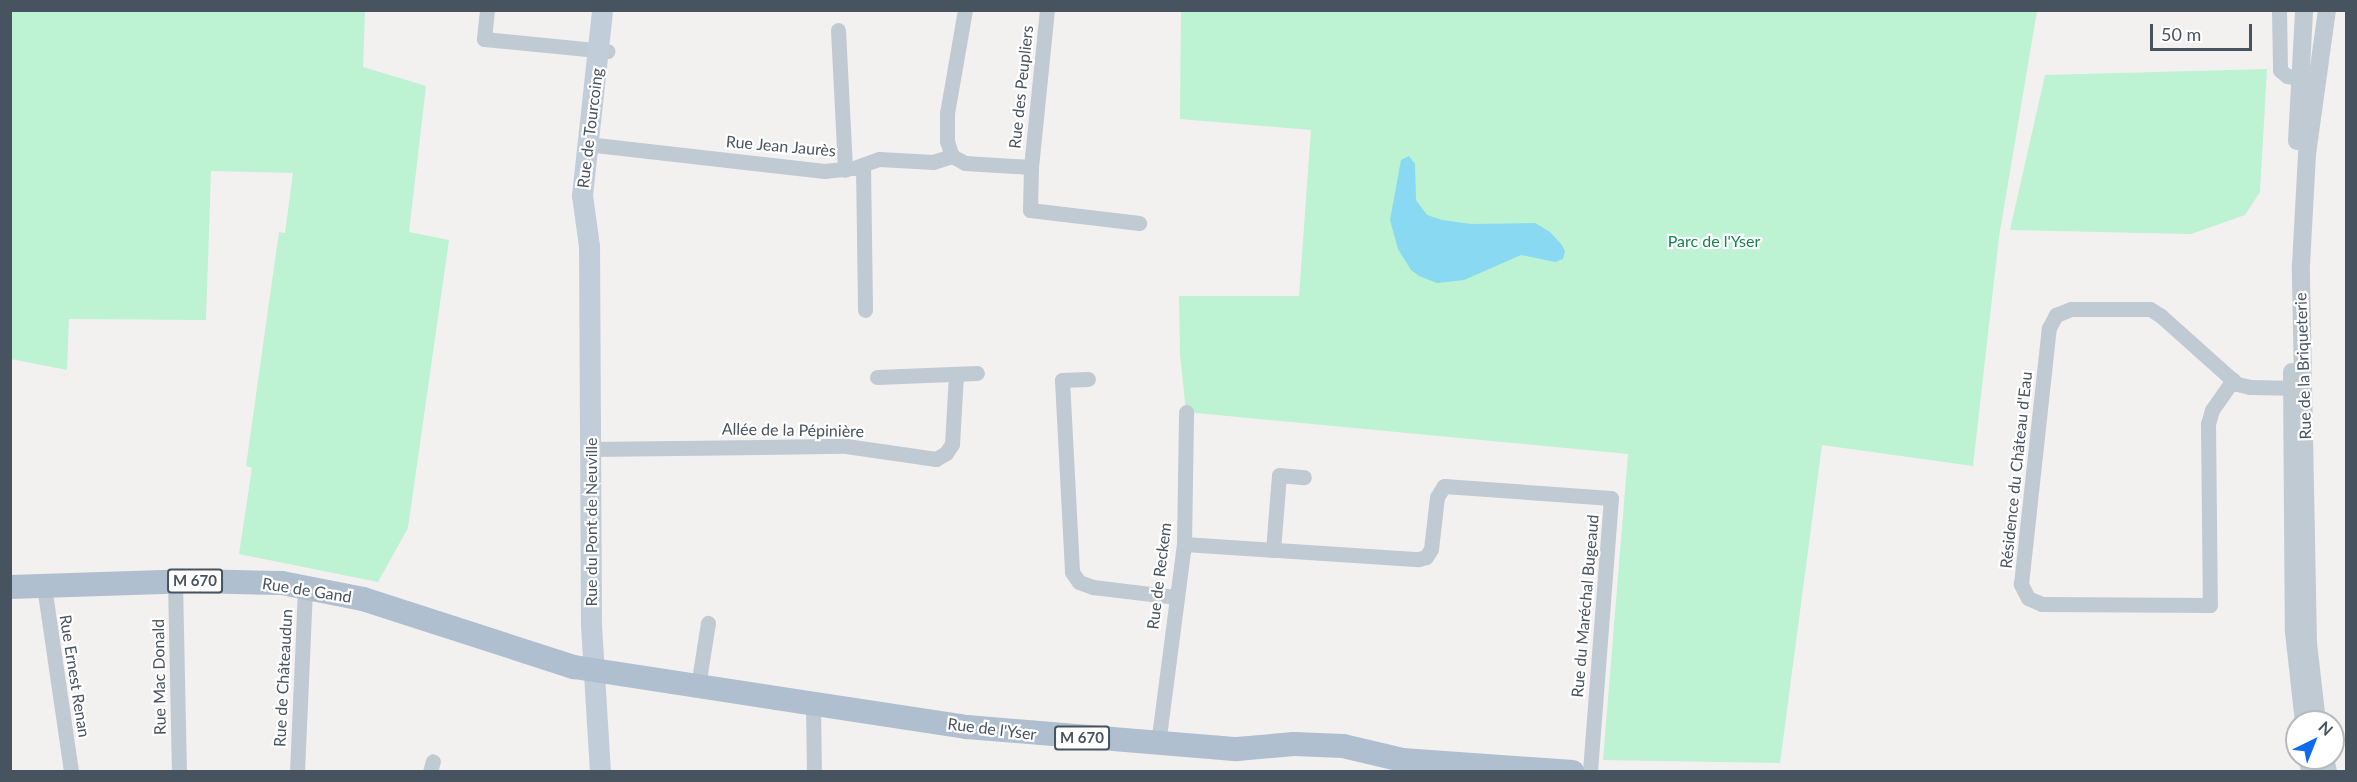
<!DOCTYPE html>
<meta charset="utf-8">
<style>
body{margin:0}
#map{position:relative;width:2357px;height:782px;overflow:hidden;background:#f3f0f0;font-family:Lato,sans-serif}
div>[style]{position:absolute}
.green>*{inset:0;background:#bdf2d3}
.water>*{inset:0;background:#88d9f1}
.minor>*{height:15px;margin:-7.5px;padding:0 7.5px;transform-origin:7.5px;border-radius:7.5px;background:#c0cad3}
.tertiary>*{height:18px;margin:-9px;padding:0 9px;transform-origin:9px;border-radius:9px;background:#c0cad3}
.secondary>*{height:21px;margin:-10.5px;padding:0 10.5px;transform-origin:10.5px;border-radius:10.5px;background:#c2cdda}
.primary>*{height:24px;margin:-12px;padding:0 12px;transform-origin:12px;border-radius:12px;background:#afbfd0}
span{translate:-50% -50%;white-space:nowrap;text-align:center;line-height:1.15;-webkit-text-stroke:4.5px #fff;paint-order:stroke}
.shield-label span{padding:2px 4px;background:#fff;border:2px solid;border-radius:4px;-webkit-text-stroke-width:0}
.shield-label{font-size:15px;color:#47535f;font-weight:700}
.street-label{font-size:16px;color:#47535f}
.park-label{font-size:16px;color:#12854f}
.frame{position:absolute;inset:0;border:12px solid #47535f;pointer-events:none}
.north{position:absolute;left:2285px;top:710px;width:60px;height:60px;box-sizing:border-box;background:#fff;border:2px solid #b5babf;border-radius:50%;rotate:43deg;font-size:16px;font-weight:700;line-height:24px;text-align:center;color:#47535f}
.north::after{content:'';display:block;margin:auto;width:21px;height:27px;background:#0f6bed;clip-path:polygon(50% 0,100% 100%,50% 72%,0 100%)}
.scale{position:absolute;left:2150px;top:24px;width:102px;height:27px;box-sizing:border-box;border:3px solid #47535f;border-top:0;padding-left:8px;font-size:18px;line-height:21px;white-space:nowrap;color:#47535f;-webkit-text-stroke:4px #fff;paint-order:stroke}
</style>
<div id="map">
<div class="green">
<div style="clip-path:polygon(10px 11px,365px 11px,363px 67px,426px 86px,409px 232px,449px 240px,408px 528px,378px 582px,239px 554px,252px 468px,246px 466px,279px 232px,285px 233px,293px 173px,211px 171px,206px 320px,69px 319px,67px 370px,11px 359px)"></div>
<div style="clip-path:polygon(1181px 11px,2037px 11px,1999px 237px,1973px 466px,1822px 445px,1780px 763px,1603px 760px,1628px 454px,1186px 412px,1180px 354px,1179px 296px,1299px 296px,1311px 130px,1180px 119px)"></div>
<div style="clip-path:polygon(2267px 69px,2260px 192px,2245px 215px,2191px 234px,2010px 230px,2045px 75px)"></div>
</div>
<div class="water">
<div style="clip-path:polygon(1409px 156px,1415px 164px,1416px 200px,1427px 215px,1442px 220px,1471px 224px,1535px 223px,1550px 232px,1562px 245px,1565px 251px,1563px 259px,1555px 262px,1521px 255px,1464px 280px,1437px 283px,1419px 276px,1411px 270px,1398px 249px,1390px 220px,1401px 160px)"></div>
</div>
<div class="minor">
<div style="left:487px;top:10px;width:29px;rotate:96deg"></div>
<div style="left:484px;top:39px;width:124px;rotate:5.6deg"></div>
<div style="left:965px;top:10px;width:105px;rotate:99.9deg"></div>
<div style="left:947px;top:113px;width:28px;rotate:90deg"></div>
<div style="left:947px;top:141px;width:16px;rotate:72deg"></div>
<div style="left:952px;top:156px;width:15px;rotate:28deg"></div>
<div style="left:965px;top:163px;width:66px;rotate:3.5deg"></div>
<div style="left:1031px;top:167px;width:43px;rotate:91.3deg"></div>
<div style="left:1030px;top:210px;width:110px;rotate:6.8deg"></div>
<div style="left:2279px;top:10px;width:60px;rotate:89deg"></div>
<div style="left:2280px;top:70px;width:9px;rotate:41deg"></div>
<div style="left:2287px;top:76px;width:14px;rotate:8deg"></div>
<div style="left:838px;top:30px;width:140px;rotate:87.1deg"></div>
<div style="left:587px;top:144px;width:239px;rotate:6.5deg"></div>
<div style="left:824px;top:171px;width:30px;rotate:-6deg"></div>
<div style="left:854px;top:168px;width:27px;rotate:-20deg"></div>
<div style="left:879px;top:159px;width:54px;rotate:3.2deg"></div>
<div style="left:933px;top:162px;width:20px;rotate:-18deg"></div>
<div style="left:863px;top:165px;width:145px;rotate:89.2deg"></div>
<div style="left:1031px;top:167px;width:158px;rotate:-84.2deg"></div>
<div style="left:877px;top:377px;width:100px;rotate:-2.3deg"></div>
<div style="left:1088px;top:379px;width:26px;rotate:178deg"></div>
<div style="left:1062px;top:380px;width:192px;rotate:87deg"></div>
<div style="left:1072px;top:572px;width:12px;rotate:55deg"></div>
<div style="left:1079px;top:582px;width:15px;rotate:20deg"></div>
<div style="left:1093px;top:587px;width:84px;rotate:6.9deg"></div>
<div style="left:2233px;top:380px;width:37px;rotate:125deg"></div>
<div style="left:2212px;top:410px;width:15px;rotate:106deg"></div>
<div style="left:2208px;top:424px;width:181px;rotate:89.4deg"></div>
<div style="left:2210px;top:605px;width:168px;rotate:-179.7deg"></div>
<div style="left:2042px;top:604px;width:15px;rotate:-157deg"></div>
<div style="left:2028px;top:598px;width:16px;rotate:-117deg"></div>
<div style="left:2021px;top:584px;width:258px;rotate:-83.8deg"></div>
<div style="left:2049px;top:328px;width:15px;rotate:-62deg"></div>
<div style="left:2056px;top:315px;width:16px;rotate:-22deg"></div>
<div style="left:2071px;top:309px;width:79px"></div>
<div style="left:2150px;top:309px;width:13px;rotate:32deg"></div>
<div style="left:2161px;top:316px;width:102px;rotate:41.8deg"></div>
<div style="left:2237px;top:384px;width:13px;rotate:13deg"></div>
<div style="left:2250px;top:387px;width:51px;rotate:1.1deg"></div>
<div style="left:590px;top:449px;width:256px;rotate:-0.7deg"></div>
<div style="left:846px;top:446px;width:91px;rotate:8.2deg"></div>
<div style="left:936px;top:459px;width:12px;rotate:-31deg"></div>
<div style="left:946px;top:453px;width:11px;rotate:-56deg"></div>
<div style="left:952px;top:444px;width:70px;rotate:-86.7deg"></div>
<div style="left:1184px;top:544px;width:235px;rotate:3.7deg"></div>
<div style="left:1419px;top:559px;width:7px;rotate:-16deg"></div>
<div style="left:1426px;top:557px;width:9px;rotate:-58deg"></div>
<div style="left:1431px;top:549px;width:52px;rotate:-83.4deg"></div>
<div style="left:1437px;top:497px;width:13px;rotate:-58deg"></div>
<div style="left:1444px;top:486px;width:167px;rotate:4.1deg"></div>
<div style="left:1611px;top:498px;width:275px;rotate:94.4deg"></div>
<div style="left:1273px;top:550px;width:75px;rotate:-85.4deg"></div>
<div style="left:1279px;top:475px;width:25px;rotate:5deg"></div>
<div style="left:175px;top:582px;width:190px;rotate:88.8deg"></div>
<div style="left:44px;top:586px;width:188px;rotate:81.7deg"></div>
<div style="left:698px;top:686px;width:64px;rotate:-81deg"></div>
<div style="left:813px;top:704px;width:68px;rotate:89.2deg"></div>
<div style="left:1158px;top:744px;width:202px;rotate:-82.6deg"></div>
<div style="left:1184px;top:544px;width:132px;rotate:-89.1deg"></div>
<div style="left:297px;top:772px;width:185px;rotate:-87.5deg"></div>
<div style="left:430px;top:772px;width:11px;rotate:-75deg"></div>
</div>
<div class="tertiary">
<div style="left:2297px;top:141px;width:131px;rotate:-86.9deg"></div>
<div style="left:2292px;top:372px;width:260px;rotate:89.6deg"></div>
<div style="left:2294px;top:632px;width:91px;rotate:83.7deg"></div>
<div style="left:2317px;top:722px;width:80px;rotate:-96.5deg"></div>
<div style="left:2308px;top:643px;width:378px;rotate:-91.1deg"></div>
<div style="left:2301px;top:265px;width:111px;rotate:-86.9deg"></div>
<div style="left:2307px;top:154px;width:145px;rotate:-82.1deg"></div>
<div style="left:2308px;top:758px;width:14px;rotate:82deg"></div>
<div style="left:2325px;top:758px;width:14px;rotate:78deg"></div>
</div>
<div class="secondary">
<div style="left:600px;top:772px;width:149px;rotate:-93.5deg"></div>
<div style="left:591px;top:623px;width:377px;rotate:-90.3deg"></div>
<div style="left:589px;top:246px;width:51px;rotate:-97.8deg"></div>
<div style="left:582px;top:195px;width:186px;rotate:-83.8deg"></div>
</div>
<div class="primary">
<div style="left:10px;top:587px;width:183px;rotate:-1.9deg"></div>
<div style="left:193px;top:581px;width:89px;rotate:1.3deg"></div>
<div style="left:282px;top:583px;width:83px;rotate:11.2deg"></div>
<div style="left:363px;top:599px;width:222px;rotate:17.9deg"></div>
<div style="left:574px;top:667px;width:398px;rotate:8.7deg"></div>
<div style="left:967px;top:727px;width:271px;rotate:4.7deg"></div>
<div style="left:1237px;top:749px;width:57px;rotate:-5deg"></div>
<div style="left:1294px;top:744px;width:49px;rotate:2.3deg"></div>
<div style="left:1343px;top:746px;width:61px;rotate:13.3deg"></div>
<div style="left:1402px;top:760px;width:171px;rotate:4deg"></div>
</div>
<div class="shield-label">
<span style="left:195px;top:581px">M 670</span>
<span style="left:1082px;top:738px">M 670</span>
</div>
<div class="street-label">
<span style="left:1021px;top:87px;rotate:-84deg">Rue des Peupliers</span>
<span style="left:590px;top:128px;rotate:-83deg">Rue de Tourcoing</span>
<span style="left:781px;top:146px;rotate:5deg">Rue Jean Jaurès</span>
<span style="left:2303px;top:366px;rotate:-92deg">Rue de la Briqueterie</span>
<span style="left:793px;top:430px;rotate:1deg">Allée de la Pépinière</span>
<span style="left:2016px;top:470px;rotate:-84deg">Résidence du Château d'Eau</span>
<span style="left:591px;top:522px;rotate:-90deg">Rue du Pont de Neuville</span>
<span style="left:1159px;top:576px;rotate:-83deg">Rue de Reckem</span>
<span style="left:307px;top:590px;rotate:9deg">Rue de Gand</span>
<span style="left:1585px;top:606px;rotate:-85deg">Rue du Maréchal Bugeaud</span>
<span style="left:75px;top:676px;rotate:81deg">Rue Ernest Renan</span>
<span style="left:159px;top:677px;rotate:-91deg">Rue Mac Donald</span>
<span style="left:283px;top:678px;rotate:-87deg">Rue de Châteaudun</span>
<span style="left:992px;top:729px;rotate:7deg">Rue de l'Yser</span>
</div>
<div class="park-label">
<span style="left:1714px;top:241px">Parc de l'Yser</span>
</div>
<div class="frame"></div>
<div class="north">N</div>
<div class="scale">50 m</div>
</div>
